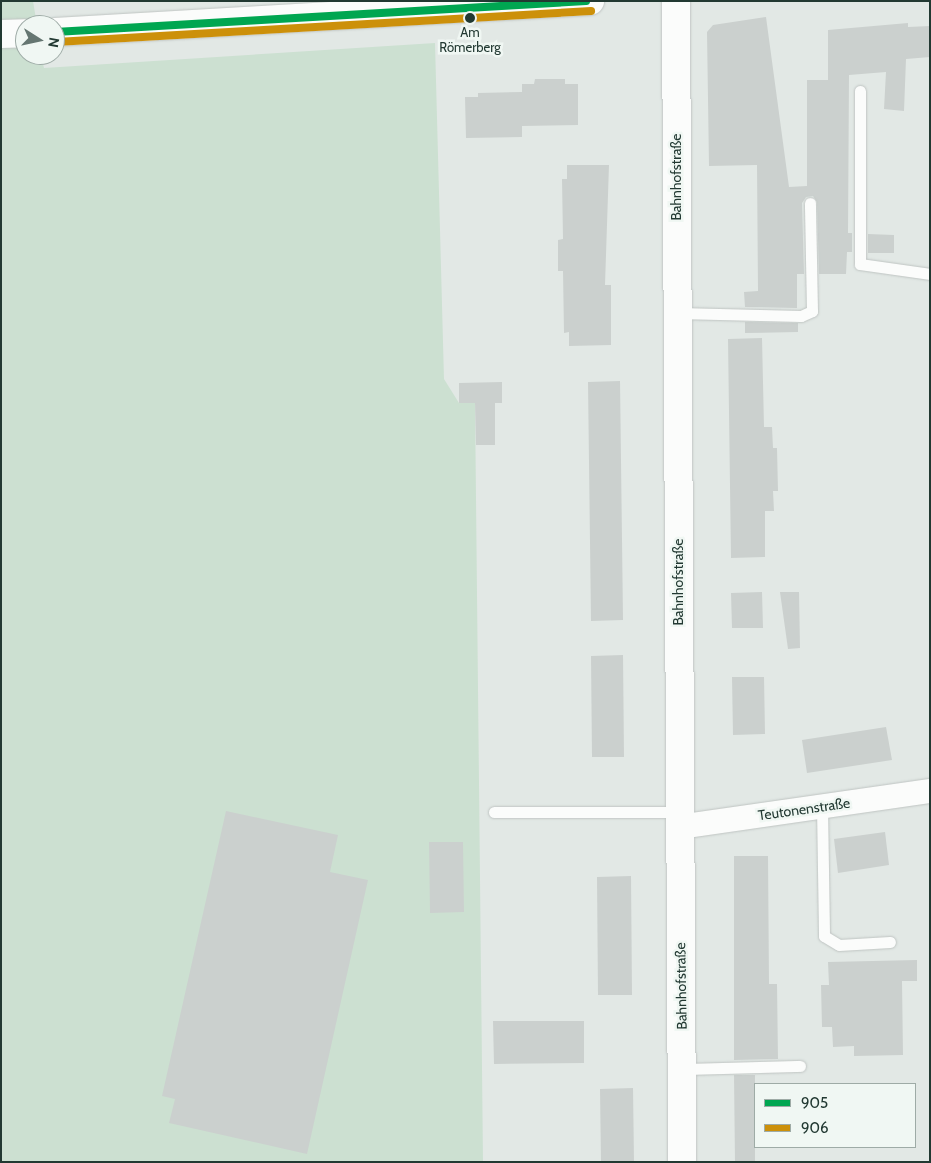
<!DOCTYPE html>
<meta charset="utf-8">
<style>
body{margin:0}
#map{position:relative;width:931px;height:1163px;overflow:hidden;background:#e2e8e5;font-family:Cabin,sans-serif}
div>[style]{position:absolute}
.green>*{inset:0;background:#cce0d1}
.building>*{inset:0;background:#cbd0ce}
.roads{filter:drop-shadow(0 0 1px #bfc4c2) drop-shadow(0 0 1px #bfc4c2)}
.service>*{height:11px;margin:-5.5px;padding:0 5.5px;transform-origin:5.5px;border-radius:5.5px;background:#fbfcfb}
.minor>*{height:24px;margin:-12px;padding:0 12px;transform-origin:12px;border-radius:12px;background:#fbfcfb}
.tertiary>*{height:28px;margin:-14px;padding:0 14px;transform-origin:14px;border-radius:14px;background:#fbfcfb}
.secondary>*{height:28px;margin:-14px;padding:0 14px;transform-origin:14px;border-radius:14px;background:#fbfcfb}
.bus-1>*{height:8px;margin:-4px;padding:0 4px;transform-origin:4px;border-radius:4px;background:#00a651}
.bus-2>*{height:8px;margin:-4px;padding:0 4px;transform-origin:4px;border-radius:4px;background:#cc900a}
.dots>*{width:14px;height:14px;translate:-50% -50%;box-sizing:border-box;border:2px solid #f0f7f3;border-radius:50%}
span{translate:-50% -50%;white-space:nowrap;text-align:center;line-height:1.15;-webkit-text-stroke:5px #f0f7f3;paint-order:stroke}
.bus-label{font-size:13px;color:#223932}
.street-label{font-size:14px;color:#223932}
.frame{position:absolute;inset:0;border:2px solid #223932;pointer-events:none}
.legend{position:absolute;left:754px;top:1083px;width:162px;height:65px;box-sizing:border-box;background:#f0f7f3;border:1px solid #9eaba6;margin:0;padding:6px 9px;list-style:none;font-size:15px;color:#223932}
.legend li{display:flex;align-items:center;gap:10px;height:25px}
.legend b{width:25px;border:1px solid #9eaba6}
.north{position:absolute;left:15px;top:15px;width:50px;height:50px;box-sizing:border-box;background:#f0f7f3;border:1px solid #9eaba6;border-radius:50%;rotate:100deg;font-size:14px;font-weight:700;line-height:20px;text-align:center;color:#223932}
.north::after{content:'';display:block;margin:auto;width:18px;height:22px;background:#657671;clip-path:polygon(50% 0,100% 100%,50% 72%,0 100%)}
</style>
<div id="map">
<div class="green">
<div style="clip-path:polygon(1px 1px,33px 1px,37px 25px,25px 25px,25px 55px,41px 55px,44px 68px,435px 43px,444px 379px,459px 403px,475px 403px,483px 1162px,1px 1162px)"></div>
</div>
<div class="building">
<div style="clip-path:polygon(766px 17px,789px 187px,807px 186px,807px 80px,828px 80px,828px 30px,908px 23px,908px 27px,930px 26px,930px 57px,906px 59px,904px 111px,884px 109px,886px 72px,849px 75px,848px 233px,852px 233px,852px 252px,847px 252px,846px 274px,819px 274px,817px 202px,813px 196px,806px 197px,802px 203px,804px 274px,797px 274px,797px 308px,745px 307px,744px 292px,758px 291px,757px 165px,709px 166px,707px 32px,713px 25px)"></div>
<div style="clip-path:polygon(535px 79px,565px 79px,565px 84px,578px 84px,578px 125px,522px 126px,522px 137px,466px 138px,465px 97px,478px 97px,478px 93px,522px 92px,522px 84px,534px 84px)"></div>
<div style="clip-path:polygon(567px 165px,609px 165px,605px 285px,611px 285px,611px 345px,569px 346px,569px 332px,564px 333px,563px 271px,558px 271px,558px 240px,563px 239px,562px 179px,567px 179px)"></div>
<div style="clip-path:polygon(868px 234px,894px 235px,894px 253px,868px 253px)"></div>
<div style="clip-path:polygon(745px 322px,798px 323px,798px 332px,745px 333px)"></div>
<div style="clip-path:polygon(762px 338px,764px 427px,772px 427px,773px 448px,777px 448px,778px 491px,773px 491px,774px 511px,765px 511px,765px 557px,731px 558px,728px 339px)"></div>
<div style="clip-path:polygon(620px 381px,623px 620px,591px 621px,588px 382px)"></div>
<div style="clip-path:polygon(502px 382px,502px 403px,495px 403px,495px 445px,476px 445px,475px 403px,459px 403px,459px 383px)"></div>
<div style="clip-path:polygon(762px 592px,763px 628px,732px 628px,731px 593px)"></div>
<div style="clip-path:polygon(780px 592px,799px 592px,800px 648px,788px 649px)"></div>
<div style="clip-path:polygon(623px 655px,624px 757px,592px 757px,591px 656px)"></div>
<div style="clip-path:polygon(732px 677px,764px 677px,765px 734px,733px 735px)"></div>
<div style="clip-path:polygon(886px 727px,892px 760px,807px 773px,802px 740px)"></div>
<div style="clip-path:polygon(226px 811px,338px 835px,330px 872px,368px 880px,307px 1154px,169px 1123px,175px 1099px,162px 1096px)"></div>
<div style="clip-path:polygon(885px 832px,889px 865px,838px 873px,834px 839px)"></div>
<div style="clip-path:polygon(429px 842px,463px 842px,464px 912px,430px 913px)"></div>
<div style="clip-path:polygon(734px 856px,768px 856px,769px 984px,777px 984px,778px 1059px,734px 1060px)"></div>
<div style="clip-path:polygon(631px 876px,632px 995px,598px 995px,597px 877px)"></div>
<div style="clip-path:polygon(917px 960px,917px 981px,902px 981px,903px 1055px,854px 1056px,854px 1046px,833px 1047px,832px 1027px,822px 1027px,821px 985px,829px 985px,828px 962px)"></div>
<div style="clip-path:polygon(493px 1021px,584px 1021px,584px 1063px,494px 1064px)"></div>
<div style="clip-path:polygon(734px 1075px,755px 1075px,755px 1162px,735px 1162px)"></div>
<div style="clip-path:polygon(633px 1088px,634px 1162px,601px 1162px,600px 1089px)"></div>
</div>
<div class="roads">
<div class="service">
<div style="left:860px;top:91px;width:173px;rotate:90deg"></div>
<div style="left:860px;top:264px;width:71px;rotate:8.1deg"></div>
<div style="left:678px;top:313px;width:123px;rotate:1.4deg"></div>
<div style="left:801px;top:316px;width:12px;rotate:-24deg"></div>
<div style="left:812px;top:311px;width:108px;rotate:-91.1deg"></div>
<div style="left:822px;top:806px;width:130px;rotate:89.1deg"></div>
<div style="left:824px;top:936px;width:17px;rotate:31deg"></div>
<div style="left:839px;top:945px;width:51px;rotate:-3.4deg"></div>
<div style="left:494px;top:812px;width:185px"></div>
<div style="left:682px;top:1069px;width:118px;rotate:-1.5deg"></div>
</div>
<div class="minor">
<div style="left:679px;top:827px;width:254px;rotate:-8.2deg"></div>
</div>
<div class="tertiary">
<div style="left:676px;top:1px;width:1161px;rotate:89.7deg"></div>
</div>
<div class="secondary">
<div style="left:55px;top:32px;width:536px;rotate:-3.32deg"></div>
<div style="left:1px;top:34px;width:24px;rotate:-2deg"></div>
</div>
</div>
<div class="bus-1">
<div style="left:55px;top:32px;width:532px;rotate:-3.34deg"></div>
</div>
<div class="bus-2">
<div style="left:56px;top:42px;width:536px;rotate:-3.32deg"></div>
</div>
<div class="dots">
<div style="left:470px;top:18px;background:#223932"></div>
</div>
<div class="bus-label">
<span style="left:470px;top:40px">Am<br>Römerberg</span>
</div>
<div class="street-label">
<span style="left:676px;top:177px;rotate:-90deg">Bahnhofstraße</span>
<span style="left:678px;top:582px;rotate:-90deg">Bahnhofstraße</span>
<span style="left:804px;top:809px;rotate:-8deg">Teutonenstraße</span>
<span style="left:681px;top:986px;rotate:-91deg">Bahnhofstraße</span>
</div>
<div class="frame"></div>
<ul class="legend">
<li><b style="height:6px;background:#00a651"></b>905</li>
<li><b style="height:6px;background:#cc900a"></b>906</li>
</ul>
<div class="north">N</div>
</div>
